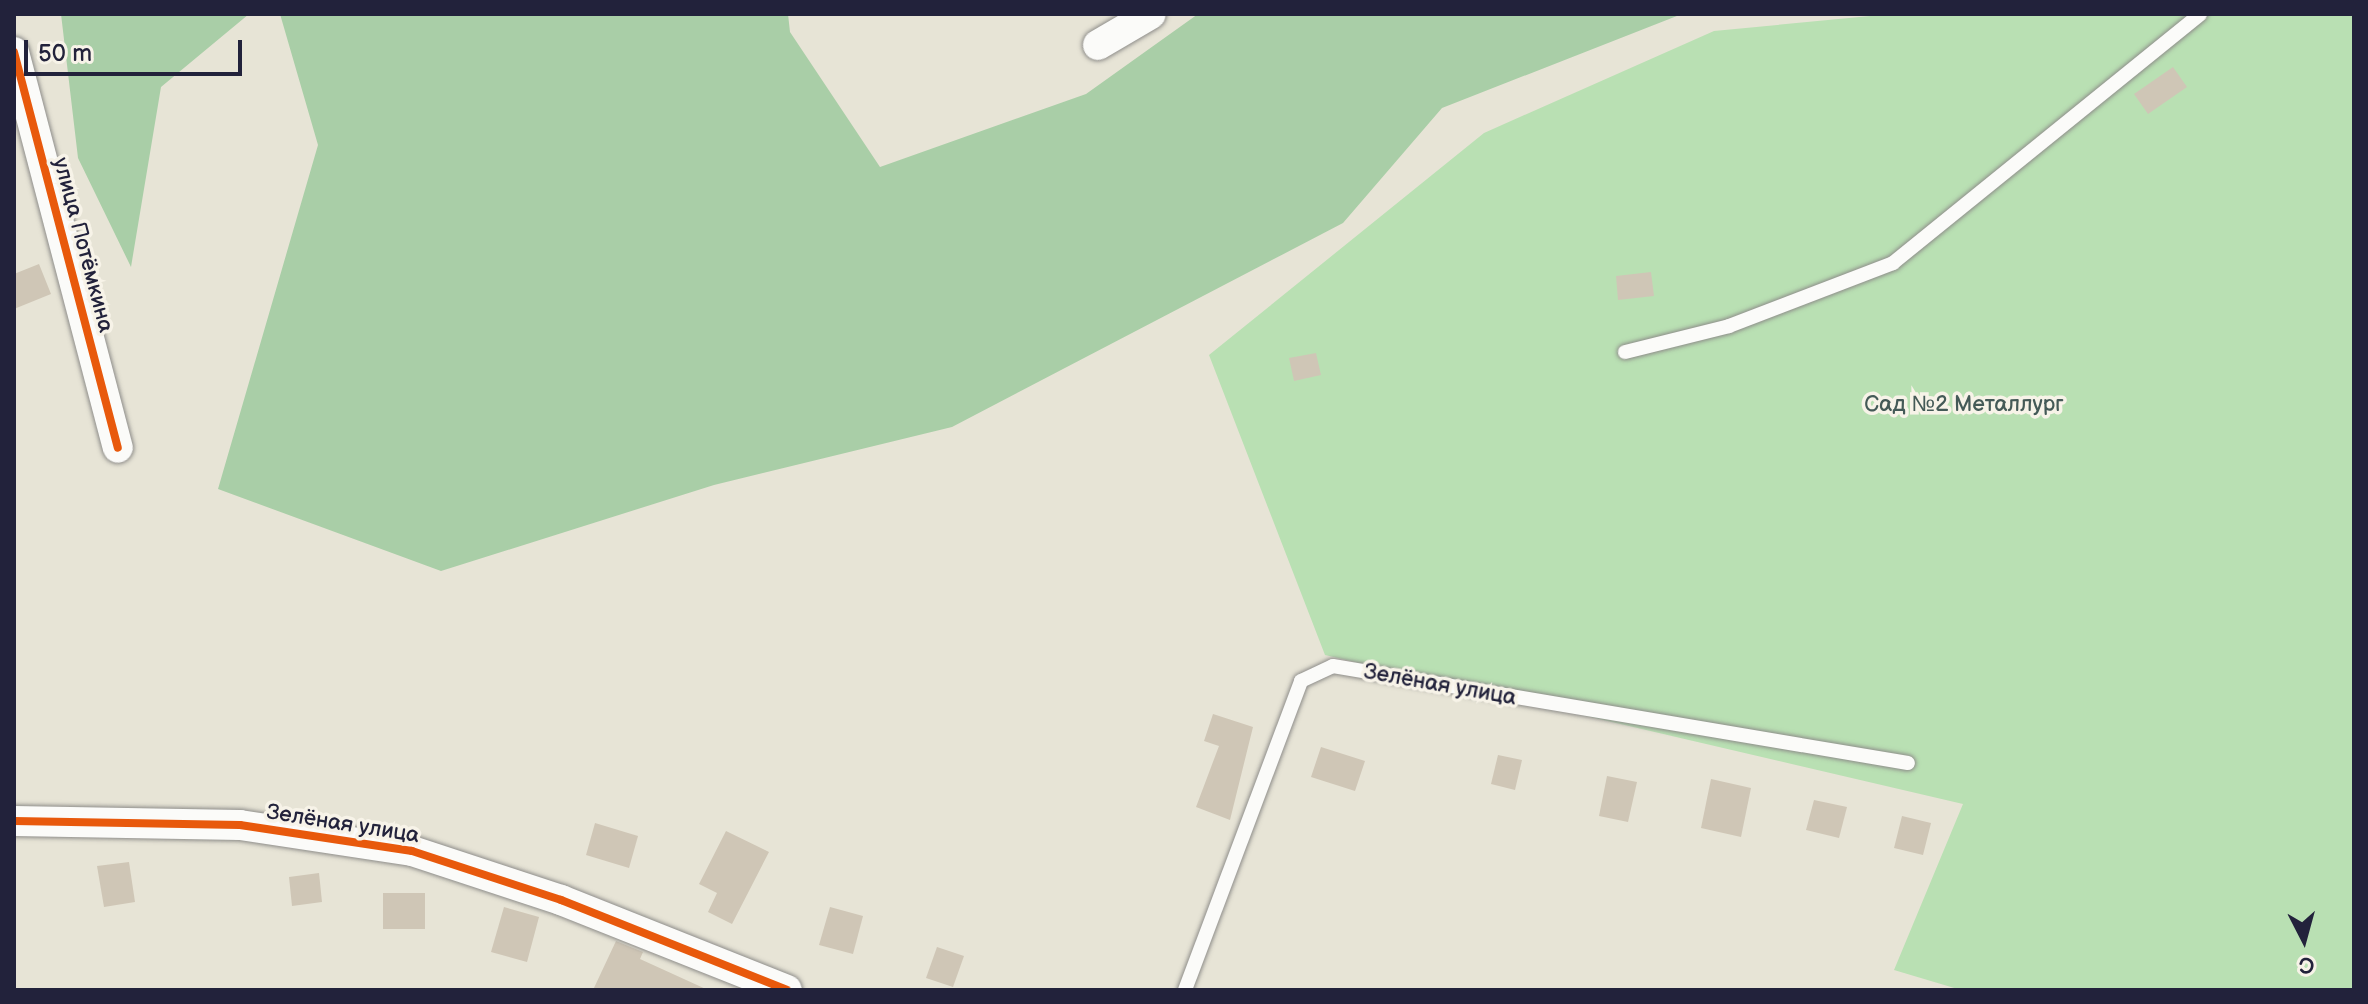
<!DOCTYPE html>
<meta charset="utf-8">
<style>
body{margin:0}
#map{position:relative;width:2368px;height:1004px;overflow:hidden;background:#e7e4d6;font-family:"Balsamiq Sans",sans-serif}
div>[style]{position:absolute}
.green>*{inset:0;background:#b9e0b3}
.forest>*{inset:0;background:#a9cea7}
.building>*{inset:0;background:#cfc6b6}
.roads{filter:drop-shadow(0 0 2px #8e8d8a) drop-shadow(0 0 2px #8e8d8a)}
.service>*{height:14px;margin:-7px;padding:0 7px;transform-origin:7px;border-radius:7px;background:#fbfbf9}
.minor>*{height:30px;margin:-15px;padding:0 15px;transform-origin:15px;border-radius:15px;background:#fbfbf9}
.cycleway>*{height:8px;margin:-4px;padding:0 4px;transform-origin:4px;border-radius:4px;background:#e8590c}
span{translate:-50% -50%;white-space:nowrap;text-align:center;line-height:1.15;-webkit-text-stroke:7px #f7f3e8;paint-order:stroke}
.street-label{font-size:22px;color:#22223b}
.park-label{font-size:22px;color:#445a57}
.frame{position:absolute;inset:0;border:16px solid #22223b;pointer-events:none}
.north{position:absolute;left:2264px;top:900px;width:80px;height:80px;-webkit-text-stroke:6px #f7f3e8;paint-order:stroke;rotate:174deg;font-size:22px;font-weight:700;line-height:32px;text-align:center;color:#22223b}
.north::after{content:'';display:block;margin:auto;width:28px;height:36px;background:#22223b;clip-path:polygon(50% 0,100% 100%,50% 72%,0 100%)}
.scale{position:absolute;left:24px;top:40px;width:218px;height:36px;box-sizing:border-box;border:4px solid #22223b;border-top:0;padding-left:10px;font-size:24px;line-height:28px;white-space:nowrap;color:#22223b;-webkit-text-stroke:6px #f7f3e8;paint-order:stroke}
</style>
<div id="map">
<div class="green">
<div style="clip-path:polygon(1891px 14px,2354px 14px,2354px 990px,1961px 990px,1894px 970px,1963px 804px,1325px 655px,1209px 355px,1484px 133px,1714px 31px)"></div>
</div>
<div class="forest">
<div style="clip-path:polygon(61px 14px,249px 14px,161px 87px,131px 267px,78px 158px)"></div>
<div style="clip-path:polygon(280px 14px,788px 14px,790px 32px,880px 167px,1086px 94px,1198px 14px,1682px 14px,1442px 108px,1343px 223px,952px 427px,714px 485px,441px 571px,218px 489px,318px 145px)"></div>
</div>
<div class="building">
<div style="clip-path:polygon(2173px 67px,2187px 87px,2148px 114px,2134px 94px)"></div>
<div style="clip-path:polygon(39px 264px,51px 294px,14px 309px,14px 274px)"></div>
<div style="clip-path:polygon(1651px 272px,1654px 296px,1618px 300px,1616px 276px)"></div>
<div style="clip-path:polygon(1316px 353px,1321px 375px,1294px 381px,1289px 358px)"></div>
<div style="clip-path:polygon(1213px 714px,1253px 727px,1230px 820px,1196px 807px,1219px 746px,1204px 741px)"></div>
<div style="clip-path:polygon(1321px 747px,1365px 761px,1355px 791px,1311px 777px)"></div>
<div style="clip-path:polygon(1498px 755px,1522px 760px,1515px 790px,1491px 784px)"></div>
<div style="clip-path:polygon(1607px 776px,1637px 782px,1628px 822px,1599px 816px)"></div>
<div style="clip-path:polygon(1711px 779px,1751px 788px,1741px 837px,1701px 828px)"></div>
<div style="clip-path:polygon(1814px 800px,1847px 807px,1839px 838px,1806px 830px)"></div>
<div style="clip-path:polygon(1902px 816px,1931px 823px,1923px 855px,1894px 848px)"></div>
<div style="clip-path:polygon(595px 823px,638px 836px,629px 868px,586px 855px)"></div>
<div style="clip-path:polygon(726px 831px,769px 852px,732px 924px,708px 912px,717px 893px,699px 884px)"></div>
<div style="clip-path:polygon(129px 862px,135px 902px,104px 907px,97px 866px)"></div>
<div style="clip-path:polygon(319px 873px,322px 902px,292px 906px,289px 877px)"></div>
<div style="clip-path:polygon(383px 893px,425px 893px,425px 929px,383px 929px)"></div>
<div style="clip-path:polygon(504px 907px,539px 917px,527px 962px,491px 952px)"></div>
<div style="clip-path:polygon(830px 907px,863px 916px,853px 954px,819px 945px)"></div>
<div style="clip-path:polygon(616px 941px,643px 952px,640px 959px,708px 990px,593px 990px)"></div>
<div style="clip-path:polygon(937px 947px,964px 956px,953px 987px,926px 978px)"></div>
</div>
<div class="roads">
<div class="service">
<div style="left:1625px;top:352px;width:107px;rotate:-14deg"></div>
<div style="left:1729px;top:326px;width:176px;rotate:-21deg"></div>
<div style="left:1893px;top:263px;width:395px;rotate:-39deg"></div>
<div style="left:1185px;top:990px;width:330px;rotate:-69.4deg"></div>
<div style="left:1301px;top:681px;width:35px;rotate:-25deg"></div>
<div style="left:1333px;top:666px;width:583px;rotate:9.58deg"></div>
</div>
<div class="minor">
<div style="left:1098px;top:45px;width:61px;rotate:-30.3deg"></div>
<div style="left:14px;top:52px;width:409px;rotate:75.3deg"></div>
<div style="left:14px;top:821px;width:226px;rotate:1deg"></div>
<div style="left:240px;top:825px;width:174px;rotate:8.6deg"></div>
<div style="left:412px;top:851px;width:157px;rotate:18.2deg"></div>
<div style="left:561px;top:900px;width:243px;rotate:21.7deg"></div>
</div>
</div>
<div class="cycleway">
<div style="left:14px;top:52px;width:409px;rotate:75.3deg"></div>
<div style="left:14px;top:821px;width:226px;rotate:1deg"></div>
<div style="left:240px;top:825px;width:174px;rotate:8.6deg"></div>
<div style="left:412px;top:851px;width:157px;rotate:18.2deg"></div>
<div style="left:561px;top:900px;width:243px;rotate:21.7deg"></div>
</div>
<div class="street-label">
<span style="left:83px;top:245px;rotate:75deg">улица Потёмкина</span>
<span style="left:1440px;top:685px;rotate:10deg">Зелёная улица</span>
<span style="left:343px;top:824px;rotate:9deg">Зелёная улица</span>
</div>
<div class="park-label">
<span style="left:1964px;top:405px">Сад №2 Металлург</span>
</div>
<div class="frame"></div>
<div class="north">С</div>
<div class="scale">50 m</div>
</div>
